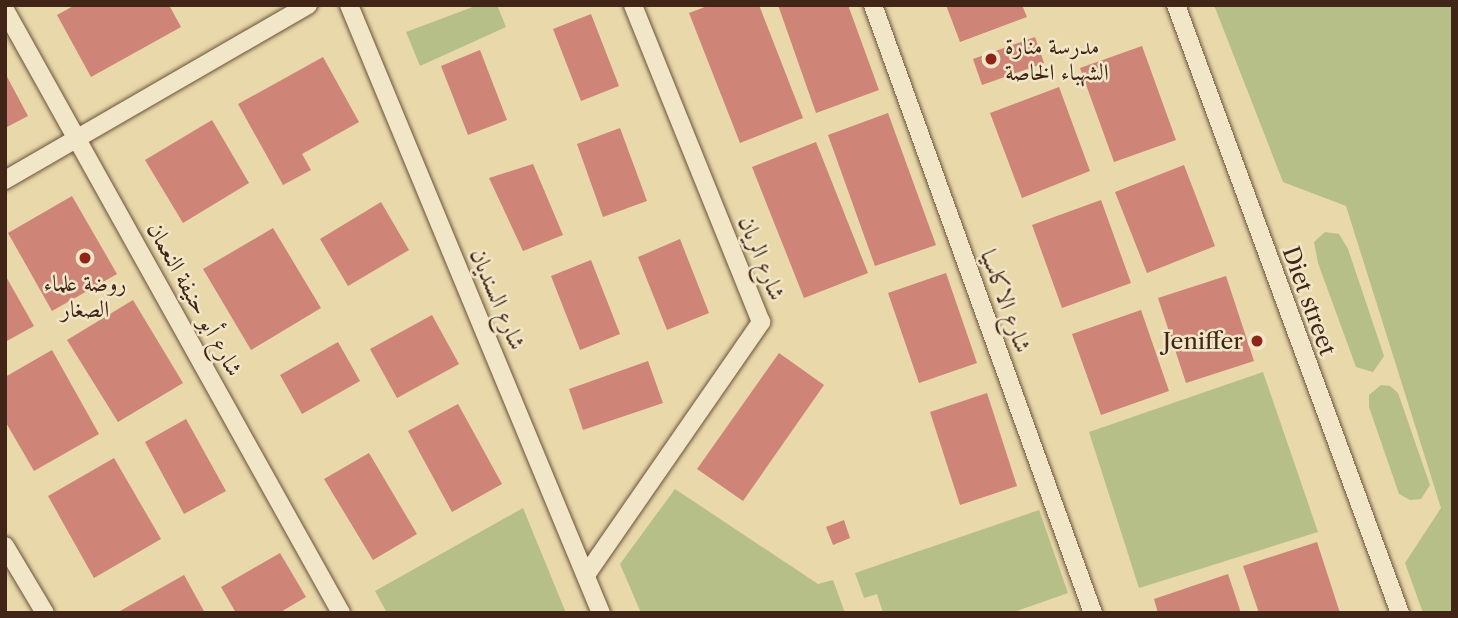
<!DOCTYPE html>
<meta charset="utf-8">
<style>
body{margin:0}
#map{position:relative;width:1458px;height:618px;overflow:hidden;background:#e9d8a9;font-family:"Libre Caslon Text",Amiri,serif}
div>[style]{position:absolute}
.green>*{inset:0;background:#b6bf88}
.building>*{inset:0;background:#ce8477}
.roads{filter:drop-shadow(0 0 2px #6b523c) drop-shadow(0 0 2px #6b523c)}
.street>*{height:18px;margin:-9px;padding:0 9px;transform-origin:9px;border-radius:9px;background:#f1e6c7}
.dots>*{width:19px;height:19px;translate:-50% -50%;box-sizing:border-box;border:4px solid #f1e6c7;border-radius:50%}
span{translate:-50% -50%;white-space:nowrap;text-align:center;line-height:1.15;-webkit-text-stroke:5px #f1e6c7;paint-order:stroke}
.poi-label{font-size:23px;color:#412517}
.left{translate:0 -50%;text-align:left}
.right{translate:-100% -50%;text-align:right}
.street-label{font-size:23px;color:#412517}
.frame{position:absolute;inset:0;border:7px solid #412517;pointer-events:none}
</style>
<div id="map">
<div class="green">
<div style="clip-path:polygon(478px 5px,497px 5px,506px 27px,420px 66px,406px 32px)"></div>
<div style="clip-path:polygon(1214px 5px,1453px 5px,1453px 613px,1423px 613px,1405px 563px,1441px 508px,1346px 206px,1283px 182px)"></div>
<div style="clip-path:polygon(1325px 232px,1339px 234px,1348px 249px,1384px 356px,1373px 372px,1356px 367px,1318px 263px,1314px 242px)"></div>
<div style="clip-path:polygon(1263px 372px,1318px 532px,1139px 588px,1089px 432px)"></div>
<div style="clip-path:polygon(1381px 385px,1390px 386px,1398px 393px,1430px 485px,1421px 499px,1410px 500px,1399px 494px,1369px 407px,1369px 395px)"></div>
<div style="clip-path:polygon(675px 489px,818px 584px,833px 580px,845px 613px,641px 613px,620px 564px)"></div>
<div style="clip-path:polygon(523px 508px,566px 613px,387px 613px,375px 591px)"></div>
<div style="clip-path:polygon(1039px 510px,1068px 593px,1011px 613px,883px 613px,877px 594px,864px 598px,855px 573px)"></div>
</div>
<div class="building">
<div style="clip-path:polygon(75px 5px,169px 5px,181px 27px,91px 77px,57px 15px)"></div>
<div style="clip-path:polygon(710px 5px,759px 5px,803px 118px,740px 143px,689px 13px)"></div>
<div style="clip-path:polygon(778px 5px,848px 5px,879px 90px,816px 113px)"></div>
<div style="clip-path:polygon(946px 5px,1022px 5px,1027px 17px,960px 42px)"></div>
<div style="clip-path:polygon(591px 14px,619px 86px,581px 101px,553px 29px)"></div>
<div style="clip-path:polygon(1035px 37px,1044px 63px,982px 85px,973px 59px)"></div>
<div style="clip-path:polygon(1142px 46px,1176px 140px,1114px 162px,1080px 68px)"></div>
<div style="clip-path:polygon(480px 50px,507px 120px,468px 135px,441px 66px)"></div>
<div style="clip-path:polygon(323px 57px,359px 122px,302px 154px,311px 170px,283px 185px,238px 104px)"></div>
<div style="clip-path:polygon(5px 73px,28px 116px,5px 128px)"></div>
<div style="clip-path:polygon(1059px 87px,1090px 171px,1022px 198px,990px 113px)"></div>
<div style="clip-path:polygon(888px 113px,936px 245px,875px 266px,828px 135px)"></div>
<div style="clip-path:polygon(212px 120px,249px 183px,183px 223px,145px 160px)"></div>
<div style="clip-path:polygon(620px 128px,647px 201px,603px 217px,577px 144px)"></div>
<div style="clip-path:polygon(816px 142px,868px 273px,804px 298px,752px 167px)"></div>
<div style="clip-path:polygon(533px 164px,563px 235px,523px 251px,489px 178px)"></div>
<div style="clip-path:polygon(1184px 165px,1215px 246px,1147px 273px,1115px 192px)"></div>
<div style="clip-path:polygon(72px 196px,117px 274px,52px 311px,8px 233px)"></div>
<div style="clip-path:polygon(1101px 200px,1131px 283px,1062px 308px,1032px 225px)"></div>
<div style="clip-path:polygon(381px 202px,409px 250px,348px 286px,320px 239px)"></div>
<div style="clip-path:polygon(273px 228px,321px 308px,251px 350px,203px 269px)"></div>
<div style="clip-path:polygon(680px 239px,709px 313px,667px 330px,638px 257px)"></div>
<div style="clip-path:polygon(591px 260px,620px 334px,580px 350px,551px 276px)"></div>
<div style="clip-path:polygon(946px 273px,977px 363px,919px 383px,888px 293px)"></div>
<div style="clip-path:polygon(5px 275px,34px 326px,5px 342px)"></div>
<div style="clip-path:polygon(1226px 276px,1254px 361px,1186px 383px,1158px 298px)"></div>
<div style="clip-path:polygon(133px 300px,183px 383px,118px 422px,67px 340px)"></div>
<div style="clip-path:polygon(1141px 310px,1169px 391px,1101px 415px,1072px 334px)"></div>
<div style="clip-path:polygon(432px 315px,459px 364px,397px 398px,370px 349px)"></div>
<div style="clip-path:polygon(338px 342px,360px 381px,302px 414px,280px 375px)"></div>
<div style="clip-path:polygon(52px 350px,99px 434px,34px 471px,5px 421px,5px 377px)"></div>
<div style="clip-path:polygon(779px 353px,824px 385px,743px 501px,697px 469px)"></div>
<div style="clip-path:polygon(648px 361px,663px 403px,583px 430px,569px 389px)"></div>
<div style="clip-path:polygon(987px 393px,1017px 486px,960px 505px,930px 412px)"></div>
<div style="clip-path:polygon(458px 404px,502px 484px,452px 512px,408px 431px)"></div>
<div style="clip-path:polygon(186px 419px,226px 491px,184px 514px,145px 442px)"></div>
<div style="clip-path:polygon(369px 453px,417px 534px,373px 560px,324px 479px)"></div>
<div style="clip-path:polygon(114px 458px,161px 539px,94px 578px,48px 496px)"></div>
<div style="clip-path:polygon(844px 520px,850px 538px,833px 545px,826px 527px)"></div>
<div style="clip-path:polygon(1317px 542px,1340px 613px,1259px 613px,1243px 566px)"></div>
<div style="clip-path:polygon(280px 553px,306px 597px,279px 613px,236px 613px,221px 587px)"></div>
<div style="clip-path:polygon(1228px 574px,1241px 613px,1158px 613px,1154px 599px)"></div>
<div style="clip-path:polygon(184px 575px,205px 613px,121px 613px,120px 611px)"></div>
</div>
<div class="roads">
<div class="street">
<div style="left:349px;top:5px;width:658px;rotate:67.49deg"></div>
<div style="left:873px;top:5px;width:647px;rotate:70.11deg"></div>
<div style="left:1176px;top:5px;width:648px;rotate:69.78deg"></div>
<div style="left:5px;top:10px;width:690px;rotate:60.87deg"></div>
<div style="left:5px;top:180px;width:350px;rotate:-30deg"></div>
<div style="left:5px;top:546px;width:78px;rotate:59.2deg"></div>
<div style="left:586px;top:575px;width:308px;rotate:-55.3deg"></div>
<div style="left:761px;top:322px;width:342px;rotate:-112deg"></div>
</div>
</div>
<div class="dots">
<div style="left:991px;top:59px;background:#8f2418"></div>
<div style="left:85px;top:258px;background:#8f2418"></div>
<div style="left:1257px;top:341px;background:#8f2418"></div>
</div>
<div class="poi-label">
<span class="left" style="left:1005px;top:59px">مدرسة منارة<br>الشهباء الخاصة</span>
<span style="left:85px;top:296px">روضة علماء<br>الصغار</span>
<span class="right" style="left:1243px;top:341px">Jeniffer</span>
</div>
<div class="street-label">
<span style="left:762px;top:258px;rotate:68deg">شارع الريان</span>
<span style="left:195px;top:299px;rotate:61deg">شارع أبو حنيفة النعمان</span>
<span style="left:498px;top:299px;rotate:67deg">شارع السنديان</span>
<span style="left:1006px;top:301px;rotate:70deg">شارع الاكاسيا</span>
<span style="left:1309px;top:301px;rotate:70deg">Diet street</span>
</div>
<div class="frame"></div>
</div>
